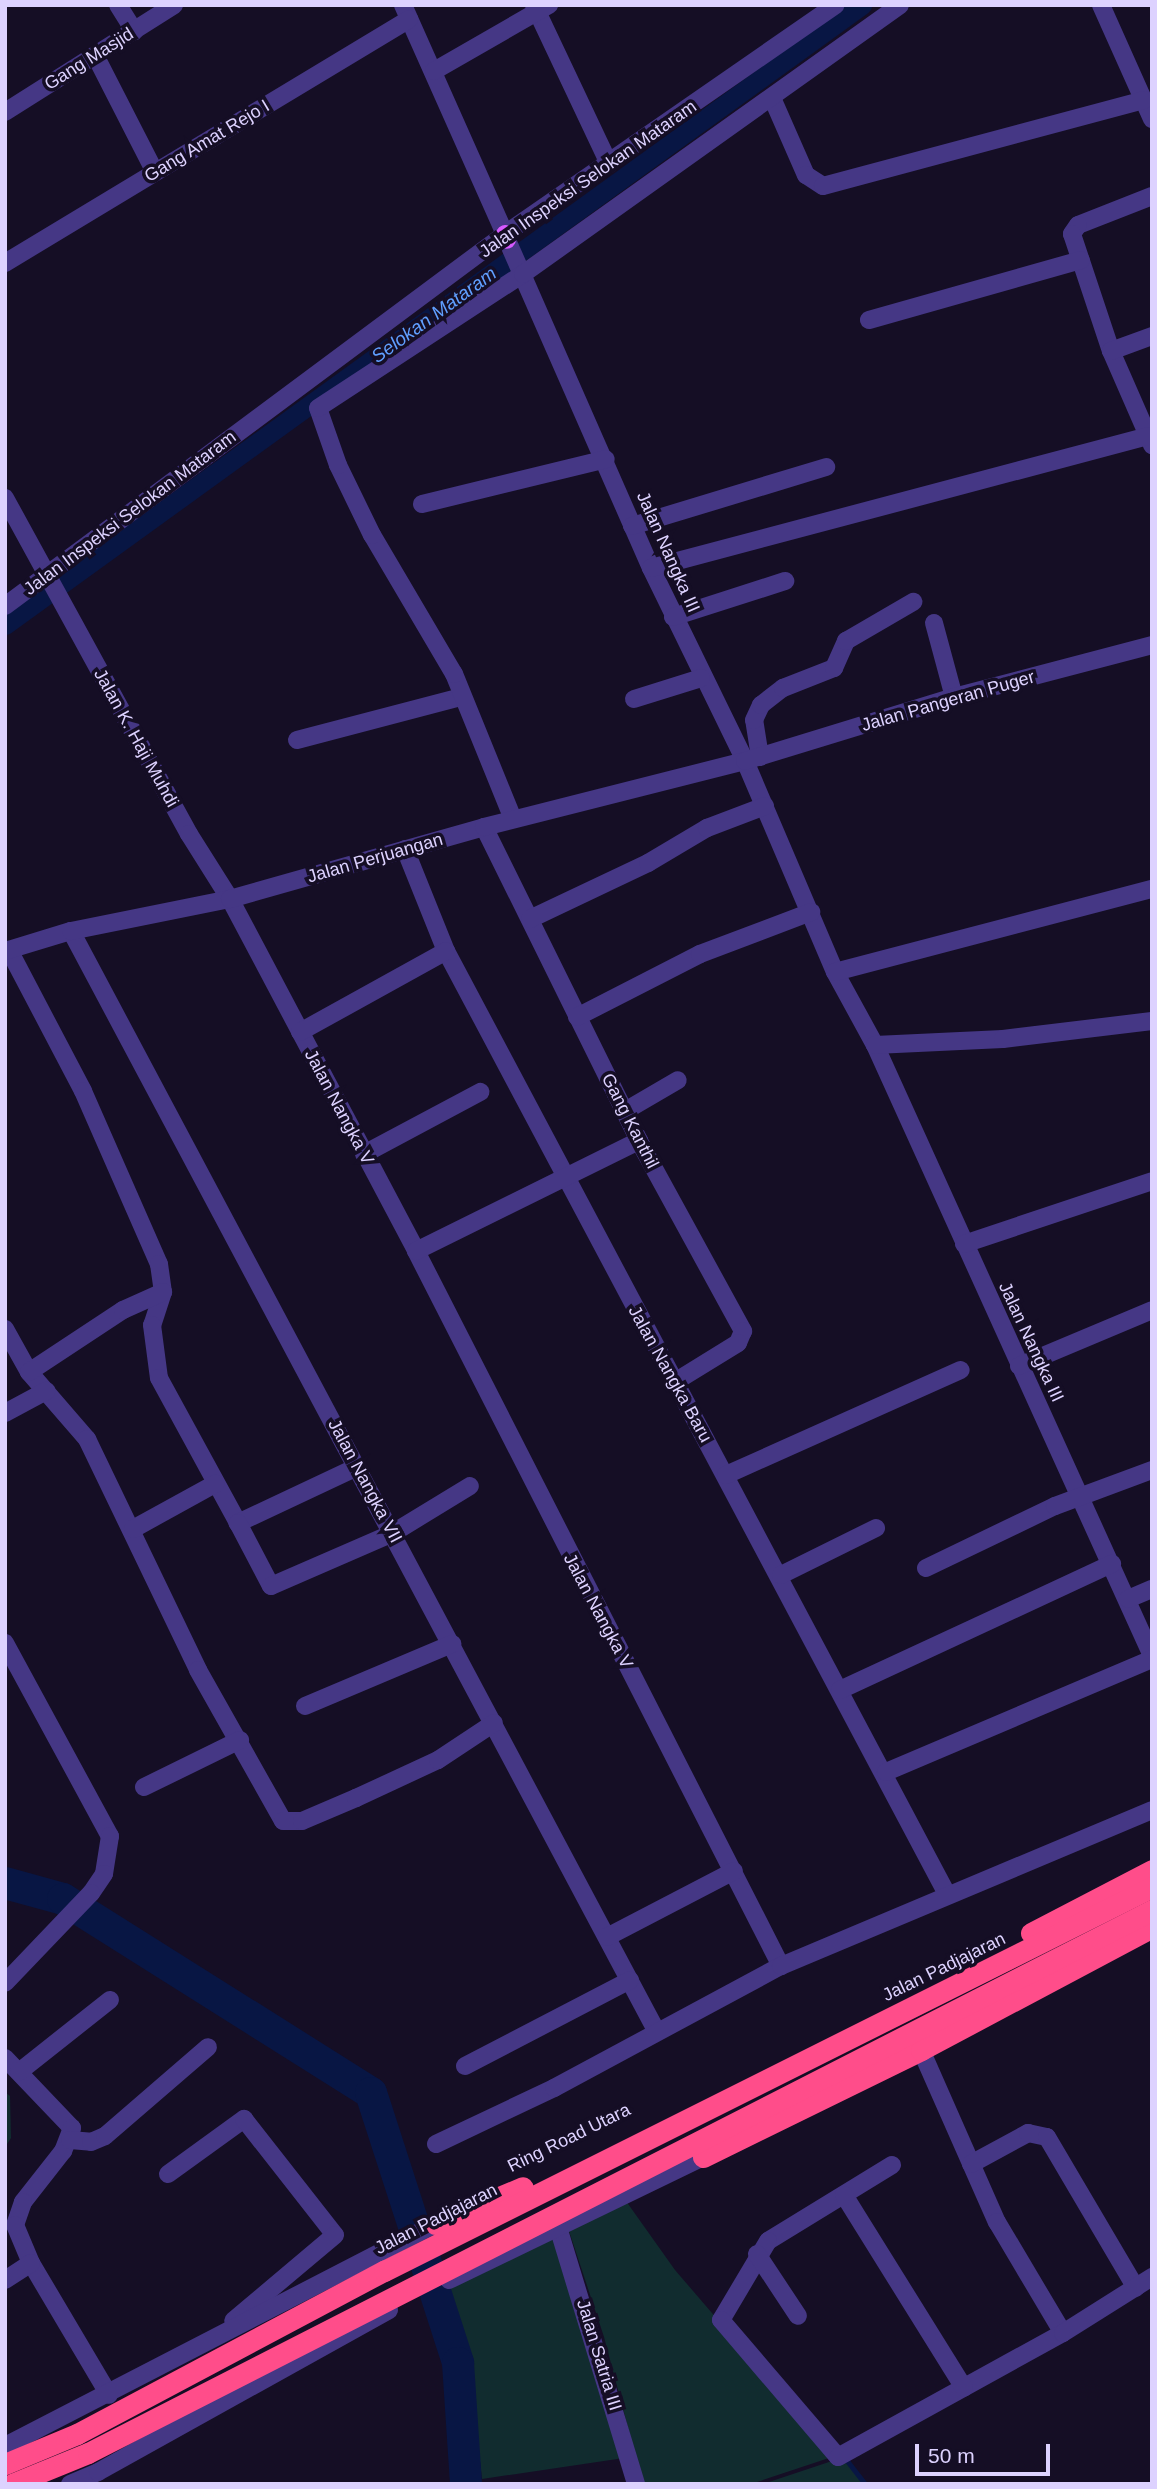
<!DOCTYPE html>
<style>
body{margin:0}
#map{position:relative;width:1157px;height:2489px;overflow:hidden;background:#150e25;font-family:Helvetica,sans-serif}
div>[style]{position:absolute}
.green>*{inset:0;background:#112c2f}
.stream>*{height:5px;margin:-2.5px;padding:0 2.5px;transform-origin:2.5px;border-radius:2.5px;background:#081644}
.canal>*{height:19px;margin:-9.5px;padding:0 9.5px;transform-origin:9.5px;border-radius:9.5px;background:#081644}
.river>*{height:32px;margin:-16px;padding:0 16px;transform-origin:16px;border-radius:16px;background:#081644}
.minor>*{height:18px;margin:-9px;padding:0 9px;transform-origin:9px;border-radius:9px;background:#453785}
.major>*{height:18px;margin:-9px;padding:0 9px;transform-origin:9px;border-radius:9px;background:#d859ff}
.highway>*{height:21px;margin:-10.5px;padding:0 10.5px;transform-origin:10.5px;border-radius:10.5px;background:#ff4d8a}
span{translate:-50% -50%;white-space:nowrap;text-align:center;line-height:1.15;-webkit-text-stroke:7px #150e25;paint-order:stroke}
.street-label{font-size:18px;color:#ddd2ff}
.water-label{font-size:19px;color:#609fff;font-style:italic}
.frame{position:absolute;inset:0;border:7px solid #ddd2ff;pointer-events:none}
.scale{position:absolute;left:915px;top:2444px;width:135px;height:32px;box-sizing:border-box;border:4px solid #ddd2ff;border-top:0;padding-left:9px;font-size:21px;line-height:24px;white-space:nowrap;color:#ddd2ff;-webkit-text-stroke:5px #150e25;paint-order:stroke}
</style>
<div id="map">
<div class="green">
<div style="clip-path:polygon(5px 2092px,10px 2096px,11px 2138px,5px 2147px)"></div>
<div style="clip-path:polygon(626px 2201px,675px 2270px,835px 2456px,751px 2484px,643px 2484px,604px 2337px,568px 2228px)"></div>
<div style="clip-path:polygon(555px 2232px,624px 2458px,482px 2479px,469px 2365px,439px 2291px)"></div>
<div style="clip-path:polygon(844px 2457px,865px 2484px,763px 2484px)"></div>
</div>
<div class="stream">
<div style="left:844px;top:2457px;width:34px;rotate:52deg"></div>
</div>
<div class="canal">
<div style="left:5px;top:625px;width:1058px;rotate:-35.88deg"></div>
</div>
<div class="river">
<div style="left:5px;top:1883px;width:60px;rotate:15.4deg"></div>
<div style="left:63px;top:1899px;width:364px;rotate:32.2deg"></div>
<div style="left:371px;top:2093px;width:284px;rotate:72.1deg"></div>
<div style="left:458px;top:2363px;width:121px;rotate:86.2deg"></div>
</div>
<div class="minor">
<div style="left:118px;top:5px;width:31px;rotate:58deg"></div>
<div style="left:403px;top:5px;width:251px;rotate:66deg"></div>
<div style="left:534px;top:5px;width:176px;rotate:64.7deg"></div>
<div style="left:1101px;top:5px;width:125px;rotate:65.9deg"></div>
<div style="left:95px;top:55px;width:131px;rotate:62.9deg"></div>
<div style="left:434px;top:71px;width:133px;rotate:-29.9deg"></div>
<div style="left:773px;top:100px;width:82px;rotate:66.3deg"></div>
<div style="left:806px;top:175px;width:20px;rotate:33deg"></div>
<div style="left:823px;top:186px;width:332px;rotate:-15deg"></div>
<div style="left:5px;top:112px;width:200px;rotate:-32.3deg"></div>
<div style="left:1152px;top:196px;width:79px;rotate:158.6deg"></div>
<div style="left:1078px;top:225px;width:11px;rotate:124deg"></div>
<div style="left:1072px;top:234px;width:123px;rotate:71.6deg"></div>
<div style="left:1111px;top:351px;width:103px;rotate:66.4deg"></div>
<div style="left:507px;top:240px;width:358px;rotate:66.3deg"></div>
<div style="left:651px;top:568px;width:215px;rotate:64deg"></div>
<div style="left:745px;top:761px;width:229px;rotate:66.9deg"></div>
<div style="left:835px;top:972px;width:83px;rotate:61.3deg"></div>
<div style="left:875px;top:1045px;width:671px;rotate:65.61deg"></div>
<div style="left:5px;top:263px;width:472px;rotate:-31.1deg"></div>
<div style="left:869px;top:320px;width:220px;rotate:-15.8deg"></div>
<div style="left:1111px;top:351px;width:44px;rotate:-20.1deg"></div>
<div style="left:5px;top:498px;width:383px;rotate:61.3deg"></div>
<div style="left:189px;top:834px;width:77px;rotate:57.8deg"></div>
<div style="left:230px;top:899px;width:398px;rotate:62.1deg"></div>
<div style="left:416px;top:1251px;width:803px;rotate:62.96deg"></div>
<div style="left:422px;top:504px;width:189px;rotate:-13.7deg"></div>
<div style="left:632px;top:526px;width:203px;rotate:-16.9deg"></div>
<div style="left:651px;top:568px;width:514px;rotate:-14.87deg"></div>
<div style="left:5px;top:606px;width:623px;rotate:-36.65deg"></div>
<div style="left:505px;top:234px;width:402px;rotate:-34.7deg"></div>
<div style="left:673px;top:617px;width:118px;rotate:-17.8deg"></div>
<div style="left:934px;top:623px;width:77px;rotate:74.9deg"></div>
<div style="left:634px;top:699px;width:70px;rotate:-17.4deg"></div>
<div style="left:297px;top:740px;width:170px;rotate:-14.7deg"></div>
<div style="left:760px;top:757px;width:37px;rotate:-99deg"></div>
<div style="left:754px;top:720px;width:17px;rotate:-65deg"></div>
<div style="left:761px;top:705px;width:28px;rotate:-38deg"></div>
<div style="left:783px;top:688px;width:55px;rotate:-21.4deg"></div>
<div style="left:834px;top:668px;width:30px;rotate:-66deg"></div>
<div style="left:846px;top:641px;width:78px;rotate:-30.2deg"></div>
<div style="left:513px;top:819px;width:157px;rotate:-112.1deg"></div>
<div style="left:454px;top:674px;width:161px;rotate:-120.5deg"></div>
<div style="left:372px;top:535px;width:78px;rotate:-115.9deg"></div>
<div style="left:338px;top:465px;width:60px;rotate:-109.3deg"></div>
<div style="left:318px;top:408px;width:245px;rotate:-33.2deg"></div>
<div style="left:523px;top:274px;width:463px;rotate:-35.5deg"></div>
<div style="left:484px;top:827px;width:350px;rotate:63.7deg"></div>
<div style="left:639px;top:1141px;width:217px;rotate:61.3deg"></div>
<div style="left:743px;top:1331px;width:13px;rotate:113deg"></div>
<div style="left:738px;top:1343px;width:76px;rotate:148.4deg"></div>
<div style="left:405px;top:849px;width:110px;rotate:68.1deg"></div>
<div style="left:446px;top:951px;width:1068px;rotate:62.02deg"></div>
<div style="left:530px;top:919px;width:131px;rotate:-25.4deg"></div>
<div style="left:648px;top:863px;width:69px;rotate:-30.7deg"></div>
<div style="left:707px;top:828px;width:62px;rotate:-20.8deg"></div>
<div style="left:71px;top:931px;width:1247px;rotate:61.98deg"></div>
<div style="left:9px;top:950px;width:159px;rotate:62.3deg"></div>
<div style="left:83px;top:1091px;width:189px;rotate:66.3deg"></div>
<div style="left:159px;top:1264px;width:28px;rotate:82deg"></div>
<div style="left:163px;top:1292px;width:35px;rotate:108deg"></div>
<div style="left:152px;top:1325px;width:53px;rotate:82.5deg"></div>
<div style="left:159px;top:1378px;width:165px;rotate:61.4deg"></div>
<div style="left:5px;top:951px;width:69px;rotate:-16.9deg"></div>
<div style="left:71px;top:931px;width:162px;rotate:-11.4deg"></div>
<div style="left:230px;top:899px;width:264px;rotate:-15.8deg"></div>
<div style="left:484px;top:827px;width:269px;rotate:-14.2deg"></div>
<div style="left:745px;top:761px;width:219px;rotate:-17deg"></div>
<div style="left:954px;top:697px;width:205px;rotate:-14.7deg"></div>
<div style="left:835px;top:972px;width:328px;rotate:-14.7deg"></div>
<div style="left:577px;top:1017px;width:138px;rotate:-27.1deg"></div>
<div style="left:700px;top:954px;width:119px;rotate:-20.7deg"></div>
<div style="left:300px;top:1032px;width:167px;rotate:-29deg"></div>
<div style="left:875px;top:1045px;width:128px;rotate:-2.7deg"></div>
<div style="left:1003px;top:1039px;width:150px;rotate:-6.9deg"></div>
<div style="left:625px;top:1111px;width:61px;rotate:-30.3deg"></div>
<div style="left:364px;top:1154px;width:132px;rotate:-28.1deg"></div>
<div style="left:964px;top:1244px;width:198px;rotate:-18.5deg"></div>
<div style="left:416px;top:1251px;width:249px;rotate:-26.3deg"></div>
<div style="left:5px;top:1329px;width:49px;rotate:60.8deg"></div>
<div style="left:29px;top:1372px;width:89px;rotate:49.1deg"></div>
<div style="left:87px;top:1439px;width:256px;rotate:64.3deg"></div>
<div style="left:198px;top:1670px;width:173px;rotate:60.6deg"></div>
<div style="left:283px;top:1821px;width:19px"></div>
<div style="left:302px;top:1821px;width:59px;rotate:-23.1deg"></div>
<div style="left:356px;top:1798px;width:90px;rotate:-24.9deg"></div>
<div style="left:438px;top:1760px;width:67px;rotate:-33.5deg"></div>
<div style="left:1019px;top:1366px;width:144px;rotate:-22.8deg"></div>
<div style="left:29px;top:1372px;width:113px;rotate:-33.4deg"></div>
<div style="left:123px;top:1310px;width:44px;rotate:-24.2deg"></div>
<div style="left:5px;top:1413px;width:47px;rotate:-28.2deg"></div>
<div style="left:357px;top:1467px;width:132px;rotate:154.8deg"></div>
<div style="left:238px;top:1523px;width:71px;rotate:62.4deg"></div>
<div style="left:271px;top:1586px;width:133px;rotate:-23.5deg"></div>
<div style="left:393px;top:1533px;width:90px;rotate:-31.4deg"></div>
<div style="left:726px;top:1475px;width:257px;rotate:-24.1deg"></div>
<div style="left:133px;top:1529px;width:94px;rotate:-28.8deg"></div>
<div style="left:926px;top:1568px;width:143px;rotate:-25.7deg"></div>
<div style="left:1055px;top:1506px;width:103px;rotate:-20.4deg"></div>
<div style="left:781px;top:1575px;width:106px;rotate:-26.3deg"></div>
<div style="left:1128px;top:1599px;width:26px;rotate:-23deg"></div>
<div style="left:5px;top:1643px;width:220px;rotate:61.5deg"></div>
<div style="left:110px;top:1836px;width:38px;rotate:99deg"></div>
<div style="left:104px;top:1874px;width:23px;rotate:124deg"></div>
<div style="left:91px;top:1893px;width:124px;rotate:133.7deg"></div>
<div style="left:840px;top:1690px;width:300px;rotate:-24.9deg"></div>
<div style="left:305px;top:1706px;width:160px;rotate:-22.9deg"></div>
<div style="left:886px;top:1772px;width:289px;rotate:-23deg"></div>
<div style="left:144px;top:1787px;width:107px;rotate:-26.1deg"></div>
<div style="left:607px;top:1937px;width:143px;rotate:-27.5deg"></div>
<div style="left:921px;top:2050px;width:188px;rotate:66.2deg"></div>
<div style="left:997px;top:2222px;width:129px;rotate:59.3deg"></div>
<div style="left:5px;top:2058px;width:97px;rotate:46.3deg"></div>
<div style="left:72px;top:2128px;width:25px;rotate:111deg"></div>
<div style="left:63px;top:2151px;width:65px;rotate:128.1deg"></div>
<div style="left:23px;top:2202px;width:24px;rotate:109deg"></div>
<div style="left:15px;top:2225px;width:41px;rotate:67.2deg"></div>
<div style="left:31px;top:2263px;width:153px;rotate:59.4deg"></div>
<div style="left:465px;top:2066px;width:186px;rotate:-27.5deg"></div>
<div style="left:19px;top:2072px;width:116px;rotate:-38.4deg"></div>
<div style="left:70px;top:2140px;width:21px;rotate:5deg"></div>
<div style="left:91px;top:2142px;width:15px;rotate:-23deg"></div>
<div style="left:105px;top:2136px;width:136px;rotate:-40.8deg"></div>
<div style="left:436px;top:2144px;width:131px;rotate:-25.4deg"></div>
<div style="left:554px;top:2088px;width:258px;rotate:-28.3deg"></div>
<div style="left:781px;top:1966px;width:402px;rotate:-22.8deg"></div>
<div style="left:971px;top:2164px;width:65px;rotate:-28.5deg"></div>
<div style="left:1028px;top:2133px;width:19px;rotate:12deg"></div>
<div style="left:1047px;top:2137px;width:175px;rotate:59.5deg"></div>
<div style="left:892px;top:2165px;width:145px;rotate:148.5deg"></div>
<div style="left:768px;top:2241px;width:92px;rotate:120.7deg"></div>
<div style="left:721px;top:2320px;width:180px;rotate:49.5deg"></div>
<div style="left:838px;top:2457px;width:257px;rotate:-28.9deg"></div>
<div style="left:1063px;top:2333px;width:105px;rotate:-32.2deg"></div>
<div style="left:168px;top:2174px;width:94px;rotate:-35.9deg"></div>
<div style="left:244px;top:2119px;width:147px;rotate:51.9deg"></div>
<div style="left:335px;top:2235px;width:133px;rotate:139.9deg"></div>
<div style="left:844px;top:2195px;width:227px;rotate:58.1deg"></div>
<div style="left:558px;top:2227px;width:269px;rotate:73.1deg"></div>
<div style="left:757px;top:2254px;width:74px;rotate:56.5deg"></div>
<div style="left:5px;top:2280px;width:31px;rotate:-33deg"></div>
<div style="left:449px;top:2280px;width:282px;rotate:-25.8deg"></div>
<div style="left:703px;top:2157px;width:12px;rotate:-110deg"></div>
<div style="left:5px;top:2446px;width:484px;rotate:-27.3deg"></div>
<div style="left:70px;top:2484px;width:30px;rotate:-23deg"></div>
<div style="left:98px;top:2472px;width:333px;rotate:-29.1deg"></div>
</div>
<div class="major">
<div style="left:505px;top:234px;width:6px;rotate:72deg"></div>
</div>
<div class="highway">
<div style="left:1031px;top:1933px;width:136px;rotate:-27.5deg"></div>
<div style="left:703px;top:2157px;width:243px;rotate:-26.1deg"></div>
<div style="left:921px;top:2050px;width:262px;rotate:-28deg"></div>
<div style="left:435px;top:2224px;width:95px;rotate:-22.8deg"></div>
<div style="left:5px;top:2464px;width:78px;rotate:-22.6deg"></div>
<div style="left:77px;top:2434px;width:348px;rotate:-28deg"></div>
<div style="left:384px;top:2271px;width:859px;rotate:-26.57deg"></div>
<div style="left:12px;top:2484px;width:82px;rotate:-22.2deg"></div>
<div style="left:88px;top:2453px;width:1195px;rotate:-27.04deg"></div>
</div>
<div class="street-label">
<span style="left:89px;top:59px;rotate:-32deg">Gang Masjid</span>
<span style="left:207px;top:141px;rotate:-31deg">Gang Amat Rejo I</span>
<span style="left:588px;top:179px;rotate:-35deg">Jalan Inspeksi Selokan Mataram</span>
<span style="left:130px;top:513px;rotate:-37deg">Jalan Inspeksi Selokan Mataram</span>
<span style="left:668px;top:552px;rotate:66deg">Jalan Nangka III</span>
<span style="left:948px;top:701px;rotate:-16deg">Jalan Pangeran Puger</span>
<span style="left:136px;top:738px;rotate:61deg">Jalan K. Haji Muhdi</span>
<span style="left:375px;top:858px;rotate:-16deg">Jalan Perjuangan</span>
<span style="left:339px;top:1107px;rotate:62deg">Jalan Nangka V</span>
<span style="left:630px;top:1121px;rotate:63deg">Gang Kanthil</span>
<span style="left:1031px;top:1342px;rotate:65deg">Jalan Nangka III</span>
<span style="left:670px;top:1374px;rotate:61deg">Jalan Nangka Baru</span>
<span style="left:365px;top:1481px;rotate:62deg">Jalan Nangka VII</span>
<span style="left:598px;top:1611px;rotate:62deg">Jalan Nangka V</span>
<span style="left:944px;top:1967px;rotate:-26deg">Jalan Padjajaran</span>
<span style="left:569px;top:2138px;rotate:-26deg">Ring Road Utara</span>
<span style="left:436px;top:2219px;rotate:-27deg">Jalan Padjajaran</span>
<span style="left:599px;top:2355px;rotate:73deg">Jalan Satria III</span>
</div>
<div class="water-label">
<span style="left:434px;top:315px;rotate:-36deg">Selokan Mataram</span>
</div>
<div class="frame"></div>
<div class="scale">50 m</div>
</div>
